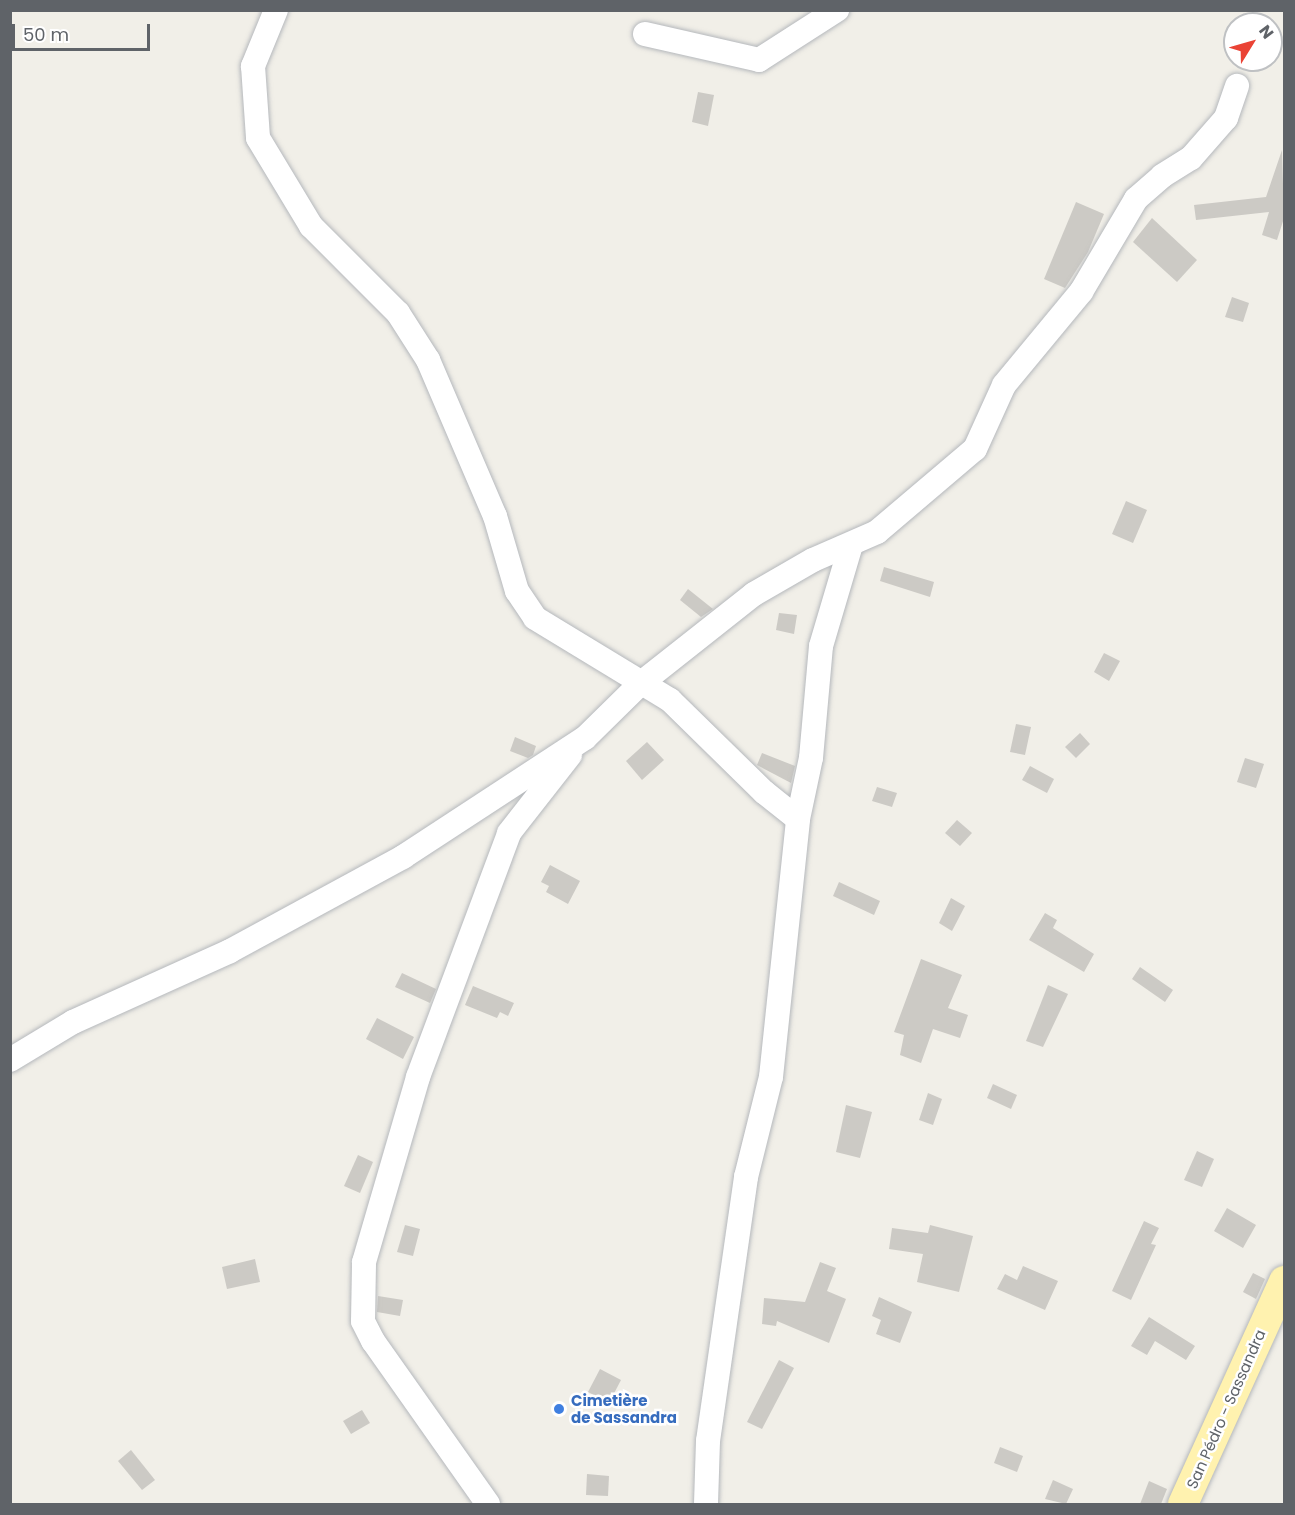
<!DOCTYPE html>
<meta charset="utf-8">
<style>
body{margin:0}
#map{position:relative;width:1295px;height:1515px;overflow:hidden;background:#f1efe8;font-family:Poppins,sans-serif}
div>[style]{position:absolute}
.building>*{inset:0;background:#cccac5}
.roads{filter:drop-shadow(0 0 2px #b5b8bc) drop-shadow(0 0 2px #b5b8bc)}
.minor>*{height:24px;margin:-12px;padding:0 12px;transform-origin:12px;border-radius:12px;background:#fff}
.major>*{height:30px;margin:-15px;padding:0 15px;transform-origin:15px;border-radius:15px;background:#fff2af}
.dots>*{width:16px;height:16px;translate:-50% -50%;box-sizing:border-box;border:3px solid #fff;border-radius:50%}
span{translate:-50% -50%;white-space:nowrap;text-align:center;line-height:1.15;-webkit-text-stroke:5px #fff;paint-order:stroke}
.shop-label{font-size:15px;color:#366cbe;font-weight:700}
.left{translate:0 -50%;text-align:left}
.street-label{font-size:15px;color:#5f6368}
.frame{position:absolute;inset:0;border:12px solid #5f6368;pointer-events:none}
.north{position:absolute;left:1223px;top:12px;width:60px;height:60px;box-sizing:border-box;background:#fff;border:2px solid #bfc1c3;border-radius:50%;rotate:53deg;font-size:16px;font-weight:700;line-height:24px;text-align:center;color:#5f6368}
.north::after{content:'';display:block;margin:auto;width:21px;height:27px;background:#ea4335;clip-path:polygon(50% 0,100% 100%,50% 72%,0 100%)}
.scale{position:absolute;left:12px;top:24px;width:138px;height:27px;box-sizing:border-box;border:3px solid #5f6368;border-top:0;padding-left:8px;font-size:18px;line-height:21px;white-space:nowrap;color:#5f6368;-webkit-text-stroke:4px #fff;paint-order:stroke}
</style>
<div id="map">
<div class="building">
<div style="clip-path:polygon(698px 92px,714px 95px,708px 126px,692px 122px)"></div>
<div style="clip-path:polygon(1282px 150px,1284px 218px,1277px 240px,1262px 235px,1269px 212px,1196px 220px,1194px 205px,1266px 197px)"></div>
<div style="clip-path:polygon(1076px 202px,1104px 214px,1088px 252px,1065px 288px,1044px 279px)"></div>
<div style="clip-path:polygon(1152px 218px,1197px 260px,1177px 282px,1133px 242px)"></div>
<div style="clip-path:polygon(1232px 297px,1249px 303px,1243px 322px,1225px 317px)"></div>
<div style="clip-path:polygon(1126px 501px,1147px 510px,1133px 543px,1112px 534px)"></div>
<div style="clip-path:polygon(884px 567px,934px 582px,930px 597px,880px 581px)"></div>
<div style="clip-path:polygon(688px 589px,713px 609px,701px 617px,680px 600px)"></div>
<div style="clip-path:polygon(779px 613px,797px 615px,794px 634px,776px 630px)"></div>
<div style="clip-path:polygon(1104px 653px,1120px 661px,1109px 681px,1094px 672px)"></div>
<div style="clip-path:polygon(1016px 724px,1031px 727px,1025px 755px,1010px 752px)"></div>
<div style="clip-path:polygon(1080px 733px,1090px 744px,1076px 758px,1065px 747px)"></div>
<div style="clip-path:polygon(515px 737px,536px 746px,533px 755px,528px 758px,510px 751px)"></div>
<div style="clip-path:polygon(647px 742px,664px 760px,642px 780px,626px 761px)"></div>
<div style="clip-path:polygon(762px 753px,795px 766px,791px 783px,757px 765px)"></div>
<div style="clip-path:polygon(1245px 758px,1264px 764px,1256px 788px,1237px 782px)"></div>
<div style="clip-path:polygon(1030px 766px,1054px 779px,1047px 793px,1022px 780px)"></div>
<div style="clip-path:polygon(877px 787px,897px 793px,892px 807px,872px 801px)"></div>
<div style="clip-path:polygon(957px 820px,972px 833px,960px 846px,945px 833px)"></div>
<div style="clip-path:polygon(550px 865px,580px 881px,568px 904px,546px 892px,549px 886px,541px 882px)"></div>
<div style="clip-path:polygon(839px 882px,880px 901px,874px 915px,833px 896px)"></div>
<div style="clip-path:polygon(951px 898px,965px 906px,952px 931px,939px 923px)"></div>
<div style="clip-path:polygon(1045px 913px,1057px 920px,1053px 928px,1094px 954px,1084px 972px,1029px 940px)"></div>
<div style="clip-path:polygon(921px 959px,962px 975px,948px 1008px,968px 1015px,960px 1038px,933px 1029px,921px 1063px,900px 1055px,904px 1035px,894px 1032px)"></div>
<div style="clip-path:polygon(1140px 967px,1173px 990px,1165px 1002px,1132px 979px)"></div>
<div style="clip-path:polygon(402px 973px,436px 989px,430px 1003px,395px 987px)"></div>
<div style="clip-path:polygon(1048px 985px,1068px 994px,1043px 1047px,1026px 1041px)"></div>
<div style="clip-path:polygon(473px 986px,514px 1003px,508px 1016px,500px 1012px,497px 1018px,465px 1005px)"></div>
<div style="clip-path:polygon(377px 1018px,414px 1037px,403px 1059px,366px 1039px)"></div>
<div style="clip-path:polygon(993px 1084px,1017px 1095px,1011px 1109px,987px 1098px)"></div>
<div style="clip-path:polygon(928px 1093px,942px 1099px,933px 1125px,919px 1120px)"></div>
<div style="clip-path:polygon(846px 1105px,872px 1112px,860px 1158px,836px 1152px)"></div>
<div style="clip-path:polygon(1197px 1151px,1214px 1159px,1202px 1187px,1184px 1180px)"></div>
<div style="clip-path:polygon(358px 1155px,373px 1162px,360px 1193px,344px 1186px)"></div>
<div style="clip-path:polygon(1227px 1208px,1256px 1225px,1243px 1248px,1214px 1231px)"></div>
<div style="clip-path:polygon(1144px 1221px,1159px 1228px,1151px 1244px,1156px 1245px,1131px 1300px,1112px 1291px)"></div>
<div style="clip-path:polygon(405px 1225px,420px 1229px,413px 1256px,397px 1252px)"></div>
<div style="clip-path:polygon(930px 1225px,973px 1236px,959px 1292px,917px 1282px,923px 1254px,889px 1249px,892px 1228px,928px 1233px)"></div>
<div style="clip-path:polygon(255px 1259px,260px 1282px,227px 1289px,222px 1267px)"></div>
<div style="clip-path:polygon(820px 1262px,836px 1268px,827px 1291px,846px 1299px,829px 1343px,777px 1321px,776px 1326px,762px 1324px,764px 1298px,805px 1302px)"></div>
<div style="clip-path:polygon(1023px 1266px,1058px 1281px,1045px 1310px,997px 1289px,1005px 1274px,1017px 1280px)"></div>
<div style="clip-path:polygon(1253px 1273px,1265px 1279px,1256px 1299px,1243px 1292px)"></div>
<div style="clip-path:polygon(378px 1296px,403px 1300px,400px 1316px,377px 1312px)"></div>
<div style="clip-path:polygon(879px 1297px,912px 1312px,900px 1343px,876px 1334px,881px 1320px,872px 1316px)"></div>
<div style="clip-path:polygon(1149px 1317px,1195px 1346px,1186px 1360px,1155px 1341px,1147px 1355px,1131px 1346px)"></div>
<div style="clip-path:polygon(779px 1360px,794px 1368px,762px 1429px,747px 1422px)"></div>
<div style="clip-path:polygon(600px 1369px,621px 1380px,609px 1403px,588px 1392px)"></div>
<div style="clip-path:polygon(362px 1410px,370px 1423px,351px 1434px,343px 1421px)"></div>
<div style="clip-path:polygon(1000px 1447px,1023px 1456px,1017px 1472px,994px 1463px)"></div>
<div style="clip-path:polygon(131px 1450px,155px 1480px,142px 1490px,118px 1461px)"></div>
<div style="clip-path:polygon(587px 1474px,609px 1476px,608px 1496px,586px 1495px)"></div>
<div style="clip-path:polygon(1053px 1480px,1073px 1489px,1066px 1504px,1045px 1499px)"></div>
<div style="clip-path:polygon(1149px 1481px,1167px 1489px,1161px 1504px,1140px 1504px)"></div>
</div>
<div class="roads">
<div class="minor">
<div style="left:276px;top:10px;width:61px;rotate:112.3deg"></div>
<div style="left:253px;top:66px;width:72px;rotate:86deg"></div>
<div style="left:258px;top:138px;width:103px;rotate:58.9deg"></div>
<div style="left:311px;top:226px;width:123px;rotate:45deg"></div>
<div style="left:398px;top:313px;width:56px;rotate:57.4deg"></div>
<div style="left:428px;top:360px;width:170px;rotate:66.8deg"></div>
<div style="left:495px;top:516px;width:78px;rotate:73.7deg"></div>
<div style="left:517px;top:591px;width:32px;rotate:56deg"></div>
<div style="left:535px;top:618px;width:158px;rotate:31.3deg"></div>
<div style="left:670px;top:700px;width:132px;rotate:44.4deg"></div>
<div style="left:764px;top:792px;width:43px;rotate:38.5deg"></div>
<div style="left:645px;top:34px;width:117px;rotate:12.8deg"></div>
<div style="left:759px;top:60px;width:93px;rotate:-32.7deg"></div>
<div style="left:10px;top:1060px;width:74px;rotate:-31.1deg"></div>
<div style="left:73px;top:1022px;width:172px;rotate:-24.3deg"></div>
<div style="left:230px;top:951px;width:197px;rotate:-28.5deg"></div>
<div style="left:403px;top:857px;width:217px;rotate:-33.2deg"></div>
<div style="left:585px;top:738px;width:77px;rotate:-44.5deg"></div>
<div style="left:640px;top:684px;width:145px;rotate:-38.3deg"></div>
<div style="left:754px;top:594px;width:68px;rotate:-30deg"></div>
<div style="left:813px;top:560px;width:70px;rotate:-23.6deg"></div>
<div style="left:877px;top:532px;width:128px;rotate:-40.3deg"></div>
<div style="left:975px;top:449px;width:70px;rotate:-65.6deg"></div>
<div style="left:1004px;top:385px;width:121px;rotate:-50.4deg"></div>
<div style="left:1081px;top:292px;width:108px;rotate:-59.4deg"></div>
<div style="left:1136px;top:199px;width:35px;rotate:-41deg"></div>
<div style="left:1162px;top:176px;width:34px;rotate:-32deg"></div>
<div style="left:1191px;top:158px;width:53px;rotate:-48.8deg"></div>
<div style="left:1226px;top:118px;width:34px;rotate:-71deg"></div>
<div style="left:488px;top:1504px;width:199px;rotate:-125.2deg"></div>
<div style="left:373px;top:1341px;width:22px;rotate:-117deg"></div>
<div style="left:363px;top:1321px;width:59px;rotate:-89deg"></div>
<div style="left:364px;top:1262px;width:193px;rotate:-73.7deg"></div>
<div style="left:418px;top:1077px;width:260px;rotate:-69.5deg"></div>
<div style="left:509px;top:833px;width:99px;rotate:-52deg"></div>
<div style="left:706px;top:1504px;width:63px;rotate:-88.2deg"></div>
<div style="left:708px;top:1441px;width:267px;rotate:-81.8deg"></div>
<div style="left:746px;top:1177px;width:103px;rotate:-76deg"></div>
<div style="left:771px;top:1077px;width:259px;rotate:-84deg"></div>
<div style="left:798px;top:819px;width:62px;rotate:-78deg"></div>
<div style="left:811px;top:758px;width:112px;rotate:-84.9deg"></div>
<div style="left:821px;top:646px;width:105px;rotate:-73.5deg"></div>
</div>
<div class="major">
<div style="left:1183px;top:1504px;width:245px;rotate:-65.6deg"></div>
</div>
</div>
<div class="dots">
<div style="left:559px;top:1409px;background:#3f7fe0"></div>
</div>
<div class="shop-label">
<span class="left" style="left:571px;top:1409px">Cimetière<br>de Sassandra</span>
</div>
<div class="street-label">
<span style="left:1226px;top:1409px;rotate:-66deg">San Pédro - Sassandra</span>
</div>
<div class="frame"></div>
<div class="north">N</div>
<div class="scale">50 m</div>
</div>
